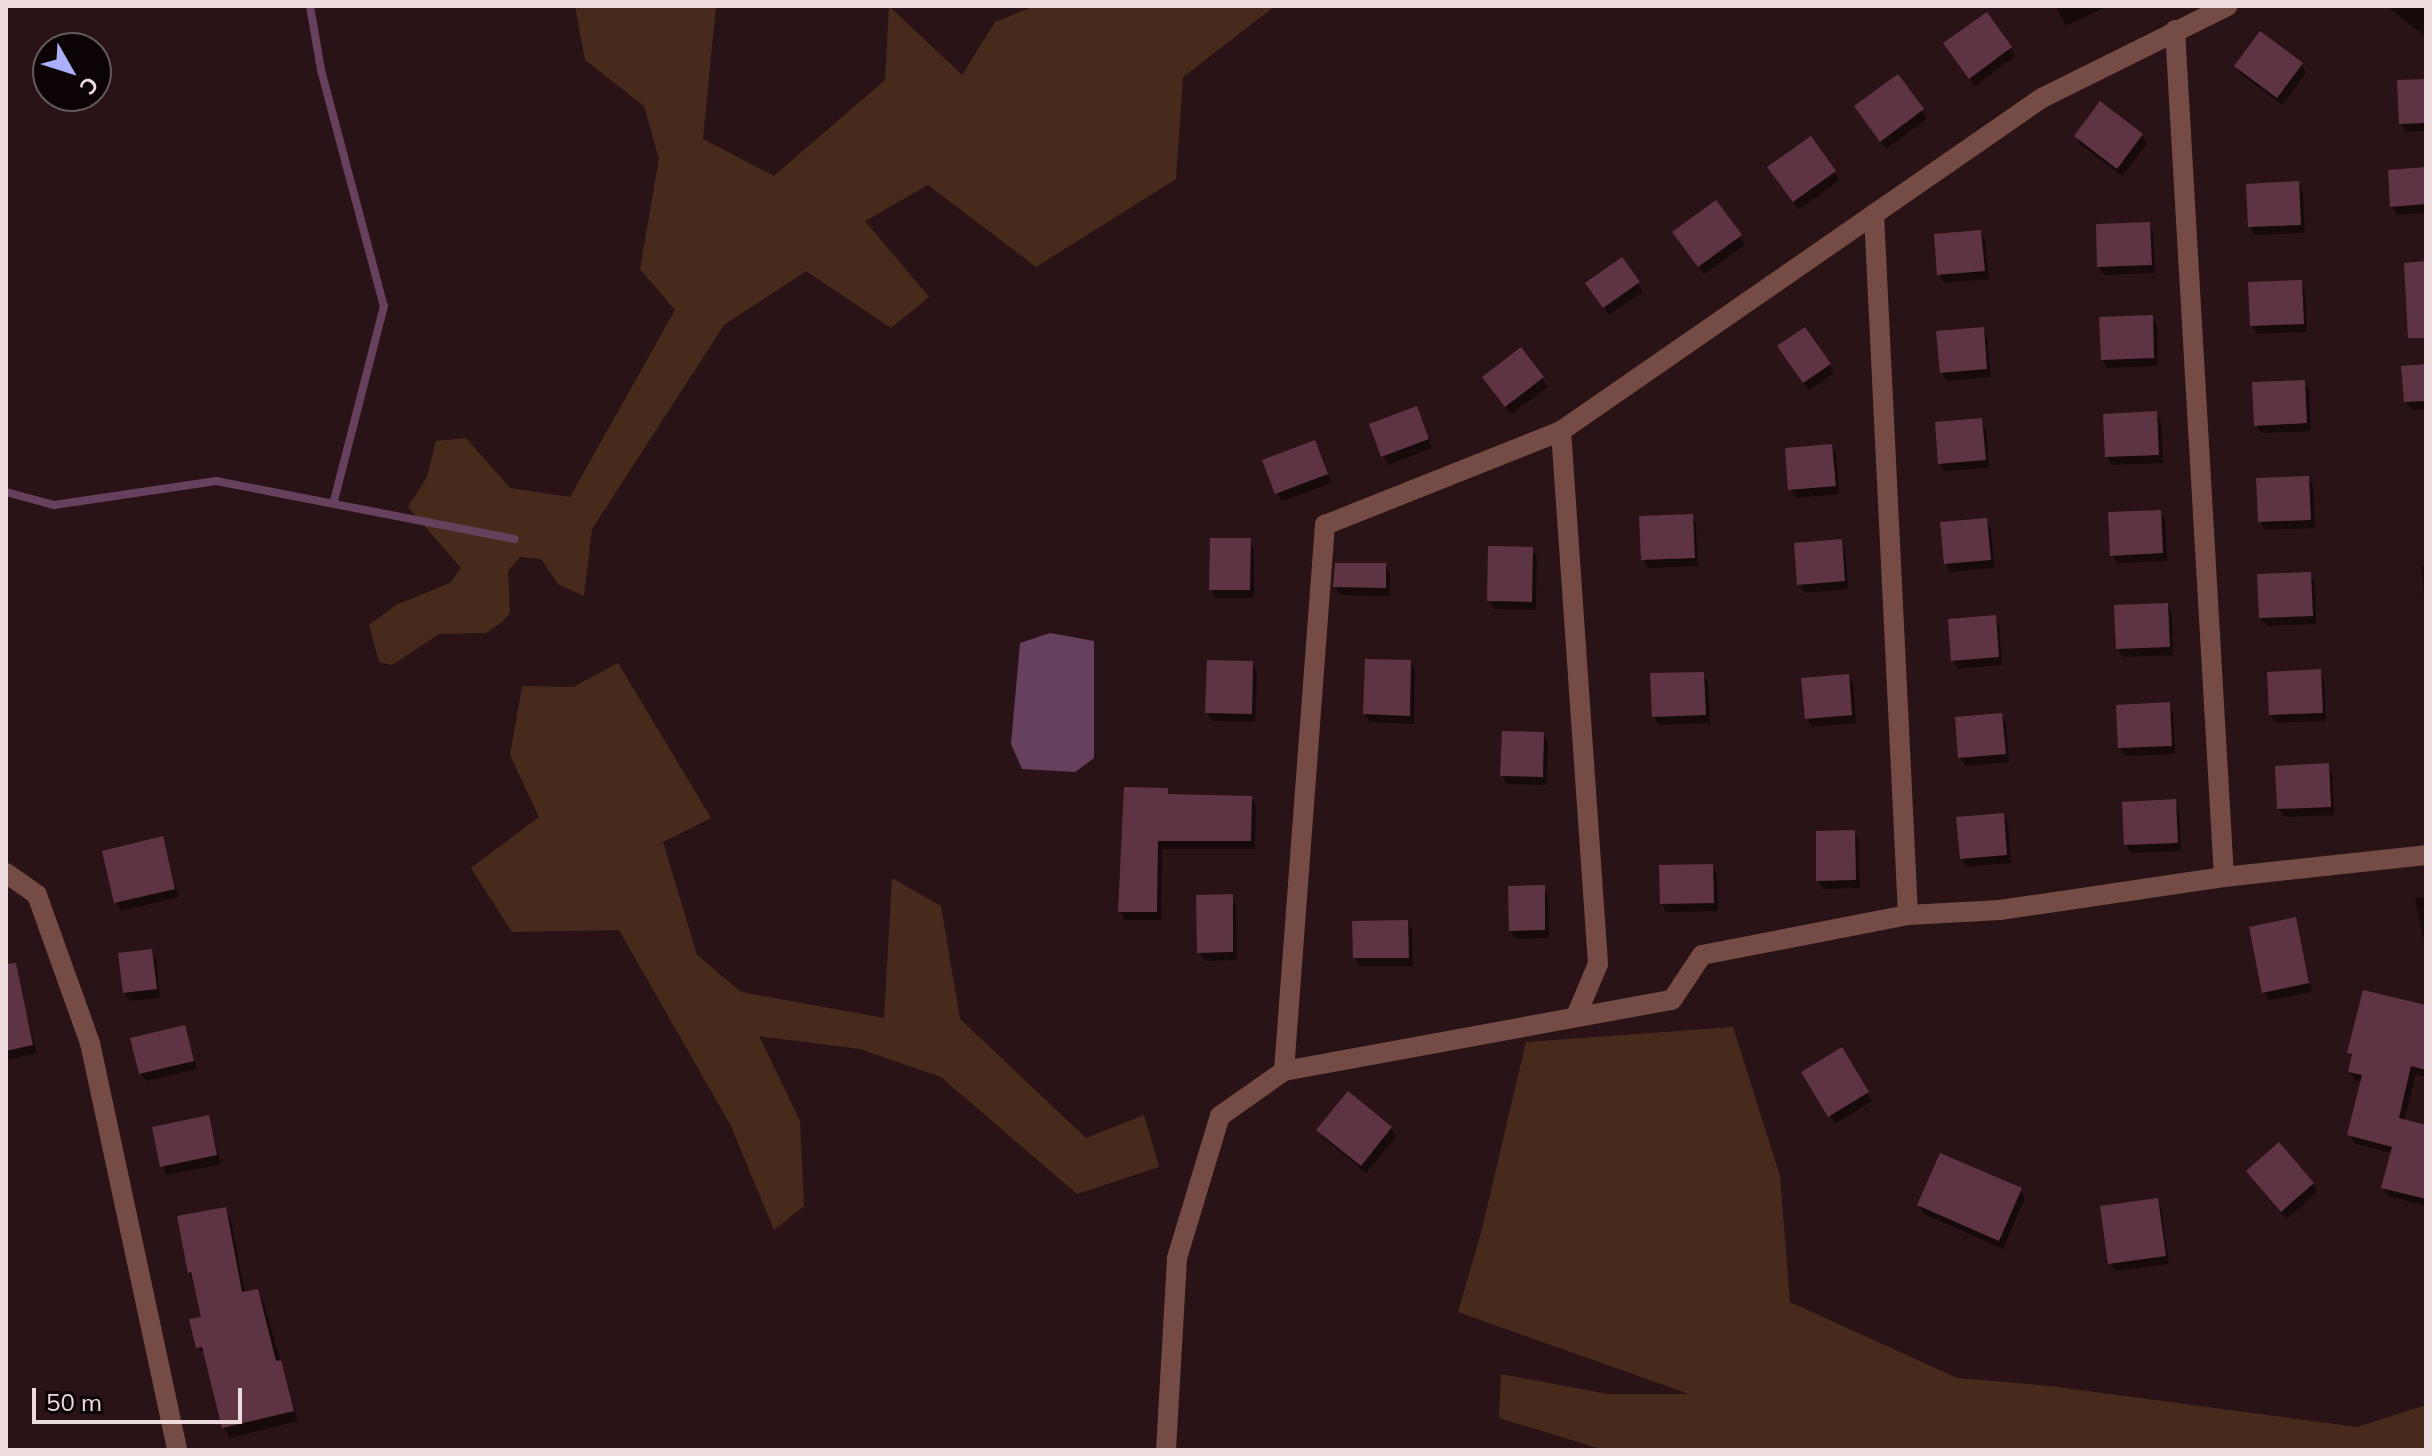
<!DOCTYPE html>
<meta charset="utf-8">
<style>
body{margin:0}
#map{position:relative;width:2432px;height:1456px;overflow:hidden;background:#2a1316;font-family:Mulish,sans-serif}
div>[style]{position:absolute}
.green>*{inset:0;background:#462b1d}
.water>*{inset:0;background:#66415d}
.shadow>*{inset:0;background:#0007}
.stream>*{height:8px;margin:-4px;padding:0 4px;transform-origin:4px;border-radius:4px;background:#66415d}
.building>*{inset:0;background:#5e3445}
.minor>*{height:20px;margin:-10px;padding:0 10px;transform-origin:10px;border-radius:10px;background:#744c45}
span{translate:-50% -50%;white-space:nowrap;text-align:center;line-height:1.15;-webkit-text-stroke:7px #0c0404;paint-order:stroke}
.frame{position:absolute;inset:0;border:8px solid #eddcdd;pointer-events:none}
.north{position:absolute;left:32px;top:32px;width:80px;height:80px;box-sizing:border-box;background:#0c0404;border:2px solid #665a5b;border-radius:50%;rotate:129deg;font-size:22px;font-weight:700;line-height:32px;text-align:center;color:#eddcdd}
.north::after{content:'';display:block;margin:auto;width:28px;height:36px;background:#aab0fb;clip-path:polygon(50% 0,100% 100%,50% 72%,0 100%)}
.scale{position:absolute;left:32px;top:1388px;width:210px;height:36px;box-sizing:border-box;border:4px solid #eddcdd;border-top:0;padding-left:10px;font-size:24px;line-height:28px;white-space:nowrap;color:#eddcdd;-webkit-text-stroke:6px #0c0404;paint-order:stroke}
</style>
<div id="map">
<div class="green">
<div style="clip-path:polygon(575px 6px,716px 6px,703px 139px,774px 176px,885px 80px,889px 6px,962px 75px,995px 22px,1035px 6px,1275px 6px,1183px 77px,1176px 179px,1036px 267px,928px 185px,865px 221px,929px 297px,891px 328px,806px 271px,724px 325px,592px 529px,584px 596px,558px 584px,541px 559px,520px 557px,508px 571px,510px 613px,502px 622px,486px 633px,439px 634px,392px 665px,379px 662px,369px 625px,396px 605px,450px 583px,461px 568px,408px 507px,427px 477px,436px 441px,466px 438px,510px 488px,570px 497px,675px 310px,640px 269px,659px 159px,644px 106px,585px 60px)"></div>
<div style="clip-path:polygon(618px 663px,711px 818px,663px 842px,697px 955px,741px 992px,884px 1018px,892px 878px,941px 906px,960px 1019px,1086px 1138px,1144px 1115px,1159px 1167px,1077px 1194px,941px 1077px,860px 1049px,759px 1036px,800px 1121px,804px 1206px,774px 1230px,731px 1126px,619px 930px,512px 932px,471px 868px,539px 817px,510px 755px,522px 686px,573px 687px)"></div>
<div style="clip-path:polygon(1733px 1027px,1780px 1176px,1790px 1302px,1957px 1378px,2050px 1386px,2357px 1427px,2426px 1405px,2426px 1450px,1604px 1450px,1499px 1418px,1501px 1374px,1608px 1394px,1689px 1394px,1458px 1312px,1482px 1229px,1526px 1042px)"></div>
</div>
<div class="water">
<div style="clip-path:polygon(1050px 633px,1094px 641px,1094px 758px,1075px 772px,1022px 769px,1011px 744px,1020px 643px)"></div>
</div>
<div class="shadow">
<div style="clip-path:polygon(2055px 6px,2108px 6px,2066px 26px)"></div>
<div style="clip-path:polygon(2426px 6px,2426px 37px,2386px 6px)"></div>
<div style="clip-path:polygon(2011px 48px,2015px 56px,1975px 86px,1951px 52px)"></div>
<div style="clip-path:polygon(2302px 65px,2306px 73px,2282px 105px,2241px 74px,2236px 66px)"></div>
<div style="clip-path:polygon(2426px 81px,2426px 131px,2406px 132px,2401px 123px)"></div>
<div style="clip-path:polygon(1922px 111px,1927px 119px,1886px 149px,1862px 115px)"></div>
<div style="clip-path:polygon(2142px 135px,2147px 144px,2122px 176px,2081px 145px,2076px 136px)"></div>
<div style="clip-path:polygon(2426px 169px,2426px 213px,2397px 215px,2392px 206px)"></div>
<div style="clip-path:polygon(1834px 172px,1839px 180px,1799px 210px,1774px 176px)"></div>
<div style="clip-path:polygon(2298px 183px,2303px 192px,2305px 233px,2254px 235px,2250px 227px)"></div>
<div style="clip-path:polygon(2148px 224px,2153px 232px,2155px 273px,2104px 275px,2099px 267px)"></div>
<div style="clip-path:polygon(1980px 232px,1985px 240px,1989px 279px,1944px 283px,1939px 274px)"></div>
<div style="clip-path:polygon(1740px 236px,1745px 245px,1704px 274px,1679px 241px)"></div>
<div style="clip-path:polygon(1622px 260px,1643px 292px,1609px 315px,1593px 292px)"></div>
<div style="clip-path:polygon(2300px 282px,2305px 290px,2307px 332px,2257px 334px,2252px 325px)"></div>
<div style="clip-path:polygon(2152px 317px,2157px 325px,2158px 366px,2107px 368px,2102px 360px)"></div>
<div style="clip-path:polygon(1983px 330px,1987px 338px,1991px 377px,1946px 381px,1942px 372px)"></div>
<div style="clip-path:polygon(1521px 350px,1548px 387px,1511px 414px,1489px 386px)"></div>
<div style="clip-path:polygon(1785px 355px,1829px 365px,1834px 373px,1809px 391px)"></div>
<div style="clip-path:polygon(2426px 366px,2426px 409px,2411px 410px,2406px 402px)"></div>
<div style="clip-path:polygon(2304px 382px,2309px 390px,2311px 431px,2261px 433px,2256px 425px)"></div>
<div style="clip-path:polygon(2156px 413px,2161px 422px,2163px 463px,2112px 465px,2107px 457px)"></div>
<div style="clip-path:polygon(1421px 417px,1432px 448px,1388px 465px,1371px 425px)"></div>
<div style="clip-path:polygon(1981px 420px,1986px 429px,1989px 468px,1945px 471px,1940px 463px)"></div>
<div style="clip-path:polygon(1315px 443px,1332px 483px,1282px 501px,1277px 493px)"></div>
<div style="clip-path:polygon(1831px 446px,1836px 454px,1839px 494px,1795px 498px,1790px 489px)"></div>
<div style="clip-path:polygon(2308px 478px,2313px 486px,2315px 528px,2265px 530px,2260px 521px)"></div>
<div style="clip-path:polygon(2160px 512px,2165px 520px,2167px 561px,2117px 563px,2112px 555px)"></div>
<div style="clip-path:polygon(1692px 516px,1696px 524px,1698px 566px,1648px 568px,1643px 559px)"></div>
<div style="clip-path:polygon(1986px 520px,1991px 529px,1994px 568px,1950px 572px,1945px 563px)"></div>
<div style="clip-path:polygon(1249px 540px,1254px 549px,1254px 598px,1216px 598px,1211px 589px)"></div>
<div style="clip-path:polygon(1840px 542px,1845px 550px,1848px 589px,1804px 593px,1799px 584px)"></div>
<div style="clip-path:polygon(1532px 549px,1537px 558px,1536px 610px,1494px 609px,1489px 600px)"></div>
<div style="clip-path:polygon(1385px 565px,1390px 574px,1390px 596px,1340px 595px,1335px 586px)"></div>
<div style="clip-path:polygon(2422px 566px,2426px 566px,2426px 606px,2424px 603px)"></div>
<div style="clip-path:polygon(2310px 574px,2315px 582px,2316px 624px,2266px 626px,2261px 617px)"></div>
<div style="clip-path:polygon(2167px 605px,2172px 614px,2173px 655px,2123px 657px,2118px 649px)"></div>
<div style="clip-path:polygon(1994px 617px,1999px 626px,2002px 665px,1958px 669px,1953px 660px)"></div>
<div style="clip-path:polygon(1410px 662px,1415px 670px,1414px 724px,1370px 722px,1365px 714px)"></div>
<div style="clip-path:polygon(1252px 663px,1257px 672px,1255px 722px,1212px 721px,1207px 713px)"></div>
<div style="clip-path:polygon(2320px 671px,2324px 680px,2326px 721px,2276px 723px,2271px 715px)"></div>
<div style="clip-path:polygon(1703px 674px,1708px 682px,1710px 723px,1659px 725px,1654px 717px)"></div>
<div style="clip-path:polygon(1848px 676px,1853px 684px,1856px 723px,1812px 727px,1807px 719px)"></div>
<div style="clip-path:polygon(2169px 704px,2173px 713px,2175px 754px,2125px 756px,2120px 748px)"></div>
<div style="clip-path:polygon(2001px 715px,2006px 723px,2009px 762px,1965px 766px,1960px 758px)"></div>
<div style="clip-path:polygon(1543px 734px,1548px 743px,1547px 785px,1507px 784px,1502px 776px)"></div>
<div style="clip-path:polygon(2327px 765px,2332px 774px,2334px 815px,2284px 817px,2279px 809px)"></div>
<div style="clip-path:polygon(1167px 790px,1170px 797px,1251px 798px,1256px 807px,1255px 849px,1162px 849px,1161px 920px,1125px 920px,1120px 911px)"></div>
<div style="clip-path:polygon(2174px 801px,2179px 810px,2181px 851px,2131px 853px,2126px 845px)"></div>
<div style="clip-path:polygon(2003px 815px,2008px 824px,2011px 863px,1967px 867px,1962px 859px)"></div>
<div style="clip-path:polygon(1854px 832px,1859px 840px,1860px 888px,1823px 889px,1818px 880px)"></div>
<div style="clip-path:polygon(162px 839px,179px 897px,121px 911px,116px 902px)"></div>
<div style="clip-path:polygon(1712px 866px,1717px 874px,1718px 911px,1666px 912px,1662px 904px)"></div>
<div style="clip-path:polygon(1543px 887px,1548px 896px,1549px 938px,1516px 939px,1511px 931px)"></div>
<div style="clip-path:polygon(1231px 896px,1236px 905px,1237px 960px,1204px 961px,1199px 952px)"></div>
<div style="clip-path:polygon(2426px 897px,2426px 950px,2415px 898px)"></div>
<div style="clip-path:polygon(2295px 920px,2312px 992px,2269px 1000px,2264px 992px)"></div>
<div style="clip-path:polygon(1407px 922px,1412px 930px,1413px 966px,1360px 966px,1355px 958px)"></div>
<div style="clip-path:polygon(151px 952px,156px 960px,160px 998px,130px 1001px,125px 993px)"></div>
<div style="clip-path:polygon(20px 988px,37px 1053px,8px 1060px,6px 991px)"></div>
<div style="clip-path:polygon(2426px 1007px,2426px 1077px,2416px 1074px,2404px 1121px,2426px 1127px,2426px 1206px,2388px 1196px,2384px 1188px,2392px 1153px,2355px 1144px,2350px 1135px,2362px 1082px,2355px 1080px,2350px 1072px,2353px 1059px,2349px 1052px)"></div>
<div style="clip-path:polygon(184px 1028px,197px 1069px,146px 1081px,141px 1073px)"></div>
<div style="clip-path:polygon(1841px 1050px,1872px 1101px,1835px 1124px,1804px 1073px)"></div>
<div style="clip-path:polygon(208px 1117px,221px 1164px,167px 1175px,162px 1166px)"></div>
<div style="clip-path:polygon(1391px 1128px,1396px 1137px,1366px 1173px,1324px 1138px,1319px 1130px)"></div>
<div style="clip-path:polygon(2248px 1171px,2312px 1184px,2317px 1192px,2287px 1219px)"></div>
<div style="clip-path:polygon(2020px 1190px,2025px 1198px,2003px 1249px,1924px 1214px,1919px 1205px)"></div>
<div style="clip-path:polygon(2157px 1201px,2161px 1209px,2169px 1264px,2115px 1271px,2110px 1263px)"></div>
<div style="clip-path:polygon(225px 1210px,231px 1220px,245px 1294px,257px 1291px,263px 1301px,298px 1421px,230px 1438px,224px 1428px,207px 1357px,198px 1347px,204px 1318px,189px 1272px)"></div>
</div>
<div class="stream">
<div style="left:310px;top:6px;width:65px;rotate:80.2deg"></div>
<div style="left:321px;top:70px;width:244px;rotate:75.1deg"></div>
<div style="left:384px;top:306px;width:204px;rotate:104.4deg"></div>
<div style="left:6px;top:492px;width:50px;rotate:15.2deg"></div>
<div style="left:54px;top:505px;width:164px;rotate:-8.4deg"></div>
<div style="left:216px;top:481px;width:304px;rotate:11deg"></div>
</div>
<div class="building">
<div style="clip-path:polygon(1987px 12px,2012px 47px,1969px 79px,1943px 43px)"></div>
<div style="clip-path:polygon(2260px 31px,2303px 63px,2277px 98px,2234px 66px)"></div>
<div style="clip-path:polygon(1898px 74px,1924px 109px,1880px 142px,1854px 106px)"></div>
<div style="clip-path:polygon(2426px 79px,2426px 123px,2399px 124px,2397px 80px)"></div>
<div style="clip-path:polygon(2100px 101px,2143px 134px,2117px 169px,2074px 136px)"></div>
<div style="clip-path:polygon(1811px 136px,1836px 171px,1793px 202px,1767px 167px)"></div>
<div style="clip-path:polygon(2426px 167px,2426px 204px,2390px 207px,2388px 170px)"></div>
<div style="clip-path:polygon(2299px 181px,2301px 225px,2248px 227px,2246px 184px)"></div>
<div style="clip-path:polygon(1716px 200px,1742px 235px,1698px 267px,1672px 232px)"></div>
<div style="clip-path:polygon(2150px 222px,2152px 265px,2097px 267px,2096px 224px)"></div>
<div style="clip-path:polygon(1981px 230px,1985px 271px,1937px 275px,1934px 234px)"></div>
<div style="clip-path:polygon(1622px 257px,1640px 282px,1603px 308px,1585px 283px)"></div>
<div style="clip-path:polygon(2426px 261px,2426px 338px,2408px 338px,2404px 263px)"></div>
<div style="clip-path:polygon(2302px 280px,2304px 324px,2250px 326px,2248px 282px)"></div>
<div style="clip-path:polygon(2153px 315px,2154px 358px,2101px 360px,2099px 317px)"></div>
<div style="clip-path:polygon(1805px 327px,1831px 364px,1803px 383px,1777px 346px)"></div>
<div style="clip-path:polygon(1984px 327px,1987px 369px,1940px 373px,1936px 331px)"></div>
<div style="clip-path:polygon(1521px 347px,1544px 377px,1505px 407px,1482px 377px)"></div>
<div style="clip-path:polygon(2426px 364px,2426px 401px,2404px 402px,2401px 366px)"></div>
<div style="clip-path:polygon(2305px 380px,2307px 423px,2254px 426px,2252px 382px)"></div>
<div style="clip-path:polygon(1417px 406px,1429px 439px,1381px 457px,1369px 424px)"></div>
<div style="clip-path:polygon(2157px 411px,2159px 455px,2105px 457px,2103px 414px)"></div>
<div style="clip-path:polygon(1982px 418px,1986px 460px,1938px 464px,1935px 422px)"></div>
<div style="clip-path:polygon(1315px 440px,1328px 474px,1275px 494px,1262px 460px)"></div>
<div style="clip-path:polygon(1832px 444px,1836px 486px,1788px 490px,1785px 448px)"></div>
<div style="clip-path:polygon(2309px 476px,2311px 520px,2258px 522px,2256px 478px)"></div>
<div style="clip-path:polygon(2161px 510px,2163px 553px,2110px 556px,2108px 512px)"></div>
<div style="clip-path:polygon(1693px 514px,1695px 558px,1641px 560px,1639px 516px)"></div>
<div style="clip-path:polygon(1987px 518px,1991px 560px,1944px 564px,1940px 522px)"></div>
<div style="clip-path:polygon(1210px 538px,1251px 538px,1250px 590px,1209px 590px)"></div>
<div style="clip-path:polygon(1842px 539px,1845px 581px,1797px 585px,1794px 543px)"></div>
<div style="clip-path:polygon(1488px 546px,1533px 547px,1532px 602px,1487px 601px)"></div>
<div style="clip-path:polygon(1335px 563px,1386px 563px,1386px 588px,1333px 587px)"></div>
<div style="clip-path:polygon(2311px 572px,2313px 616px,2259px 618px,2257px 574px)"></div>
<div style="clip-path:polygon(2168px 603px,2170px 647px,2116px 649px,2114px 605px)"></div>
<div style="clip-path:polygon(1996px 615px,1999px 657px,1951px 661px,1948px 619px)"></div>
<div style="clip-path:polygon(1365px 659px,1411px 660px,1410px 716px,1363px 714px)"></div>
<div style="clip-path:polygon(1207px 660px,1253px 661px,1252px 714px,1205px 713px)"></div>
<div style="clip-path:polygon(2321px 669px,2323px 713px,2269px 715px,2267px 672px)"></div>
<div style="clip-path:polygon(1704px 672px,1706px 715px,1652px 717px,1650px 673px)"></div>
<div style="clip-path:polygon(1849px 674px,1852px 715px,1805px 719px,1801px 678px)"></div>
<div style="clip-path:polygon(2170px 702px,2172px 746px,2118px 748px,2116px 705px)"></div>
<div style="clip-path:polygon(2002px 713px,2006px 754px,1958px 758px,1955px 717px)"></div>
<div style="clip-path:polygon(1502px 731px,1544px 732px,1543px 777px,1500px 776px)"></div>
<div style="clip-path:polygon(2329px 763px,2331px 807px,2277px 809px,2275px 766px)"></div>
<div style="clip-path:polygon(1124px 787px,1168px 788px,1168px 794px,1252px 796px,1251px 841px,1158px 841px,1157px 912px,1118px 912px)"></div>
<div style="clip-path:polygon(2176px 799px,2178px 843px,2124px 845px,2122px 802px)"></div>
<div style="clip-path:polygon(2004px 813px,2007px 855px,1960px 859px,1956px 817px)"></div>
<div style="clip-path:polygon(1855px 830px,1856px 880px,1816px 881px,1816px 831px)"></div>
<div style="clip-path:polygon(163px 836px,175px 889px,114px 903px,102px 851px)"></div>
<div style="clip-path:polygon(1713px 864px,1714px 903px,1660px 904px,1659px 865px)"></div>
<div style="clip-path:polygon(1545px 885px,1545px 930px,1509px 931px,1508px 886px)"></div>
<div style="clip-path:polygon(1233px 894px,1233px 952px,1197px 953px,1196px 895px)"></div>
<div style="clip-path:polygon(2296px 917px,2309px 983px,2262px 993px,2249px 927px)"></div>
<div style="clip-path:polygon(1408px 920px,1409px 958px,1353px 958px,1352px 921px)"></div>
<div style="clip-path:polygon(152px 949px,157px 989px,123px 993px,118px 953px)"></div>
<div style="clip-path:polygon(16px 963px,33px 1045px,6px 1051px,6px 964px)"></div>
<div style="clip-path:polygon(2363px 990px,2426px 1005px,2426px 1070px,2411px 1066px,2399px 1118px,2426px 1125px,2426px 1199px,2381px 1188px,2392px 1147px,2347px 1135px,2362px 1075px,2348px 1072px,2352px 1054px,2347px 1053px)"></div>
<div style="clip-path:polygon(185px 1025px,194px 1061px,139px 1074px,130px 1038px)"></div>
<div style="clip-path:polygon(1842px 1047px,1869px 1092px,1828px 1117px,1801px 1072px)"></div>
<div style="clip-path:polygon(1348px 1091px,1392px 1127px,1361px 1166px,1316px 1130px)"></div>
<div style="clip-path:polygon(209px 1115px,217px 1155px,160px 1167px,152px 1127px)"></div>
<div style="clip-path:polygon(2279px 1142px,2314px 1183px,2281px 1212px,2246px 1171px)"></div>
<div style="clip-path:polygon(1940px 1153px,2022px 1188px,1999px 1241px,1917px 1205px)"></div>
<div style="clip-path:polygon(2158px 1198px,2166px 1256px,2108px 1264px,2100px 1206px)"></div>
<div style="clip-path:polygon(226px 1207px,242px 1292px,258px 1289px,276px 1361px,281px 1360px,294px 1411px,222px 1428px,202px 1347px,196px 1348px,189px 1319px,201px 1317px,191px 1272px,188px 1273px,177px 1216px)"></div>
</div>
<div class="minor">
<div style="left:2175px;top:30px;width:848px;rotate:86.69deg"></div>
<div style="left:1874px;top:214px;width:702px;rotate:87.22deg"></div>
<div style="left:1561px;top:431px;width:534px;rotate:86.03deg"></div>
<div style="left:1598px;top:964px;width:56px;rotate:112.9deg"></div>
<div style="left:6px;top:873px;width:38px;rotate:35deg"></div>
<div style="left:37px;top:895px;width:157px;rotate:70.3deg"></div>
<div style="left:90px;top:1043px;width:416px;rotate:77.9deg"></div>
<div style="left:1284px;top:1071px;width:548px;rotate:-85.71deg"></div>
<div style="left:1325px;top:525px;width:254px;rotate:-21.7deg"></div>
<div style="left:1561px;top:431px;width:585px;rotate:-34.7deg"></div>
<div style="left:2042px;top:98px;width:207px;rotate:-26.4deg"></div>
<div style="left:1166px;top:1450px;width:192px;rotate:-86.7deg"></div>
<div style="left:1177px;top:1258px;width:148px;rotate:-73.2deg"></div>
<div style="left:1220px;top:1116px;width:78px;rotate:-35.1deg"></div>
<div style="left:1284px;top:1071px;width:394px;rotate:-10.4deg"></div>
<div style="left:1672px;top:1000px;width:54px;rotate:-56.3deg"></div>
<div style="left:1702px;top:955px;width:210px;rotate:-11deg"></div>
<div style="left:1908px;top:915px;width:92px;rotate:-3.1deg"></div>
<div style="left:2000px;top:910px;width:226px;rotate:-8.4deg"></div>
<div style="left:2224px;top:877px;width:203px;rotate:-6.2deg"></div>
</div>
<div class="frame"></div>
<div class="north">С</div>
<div class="scale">50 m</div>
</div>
